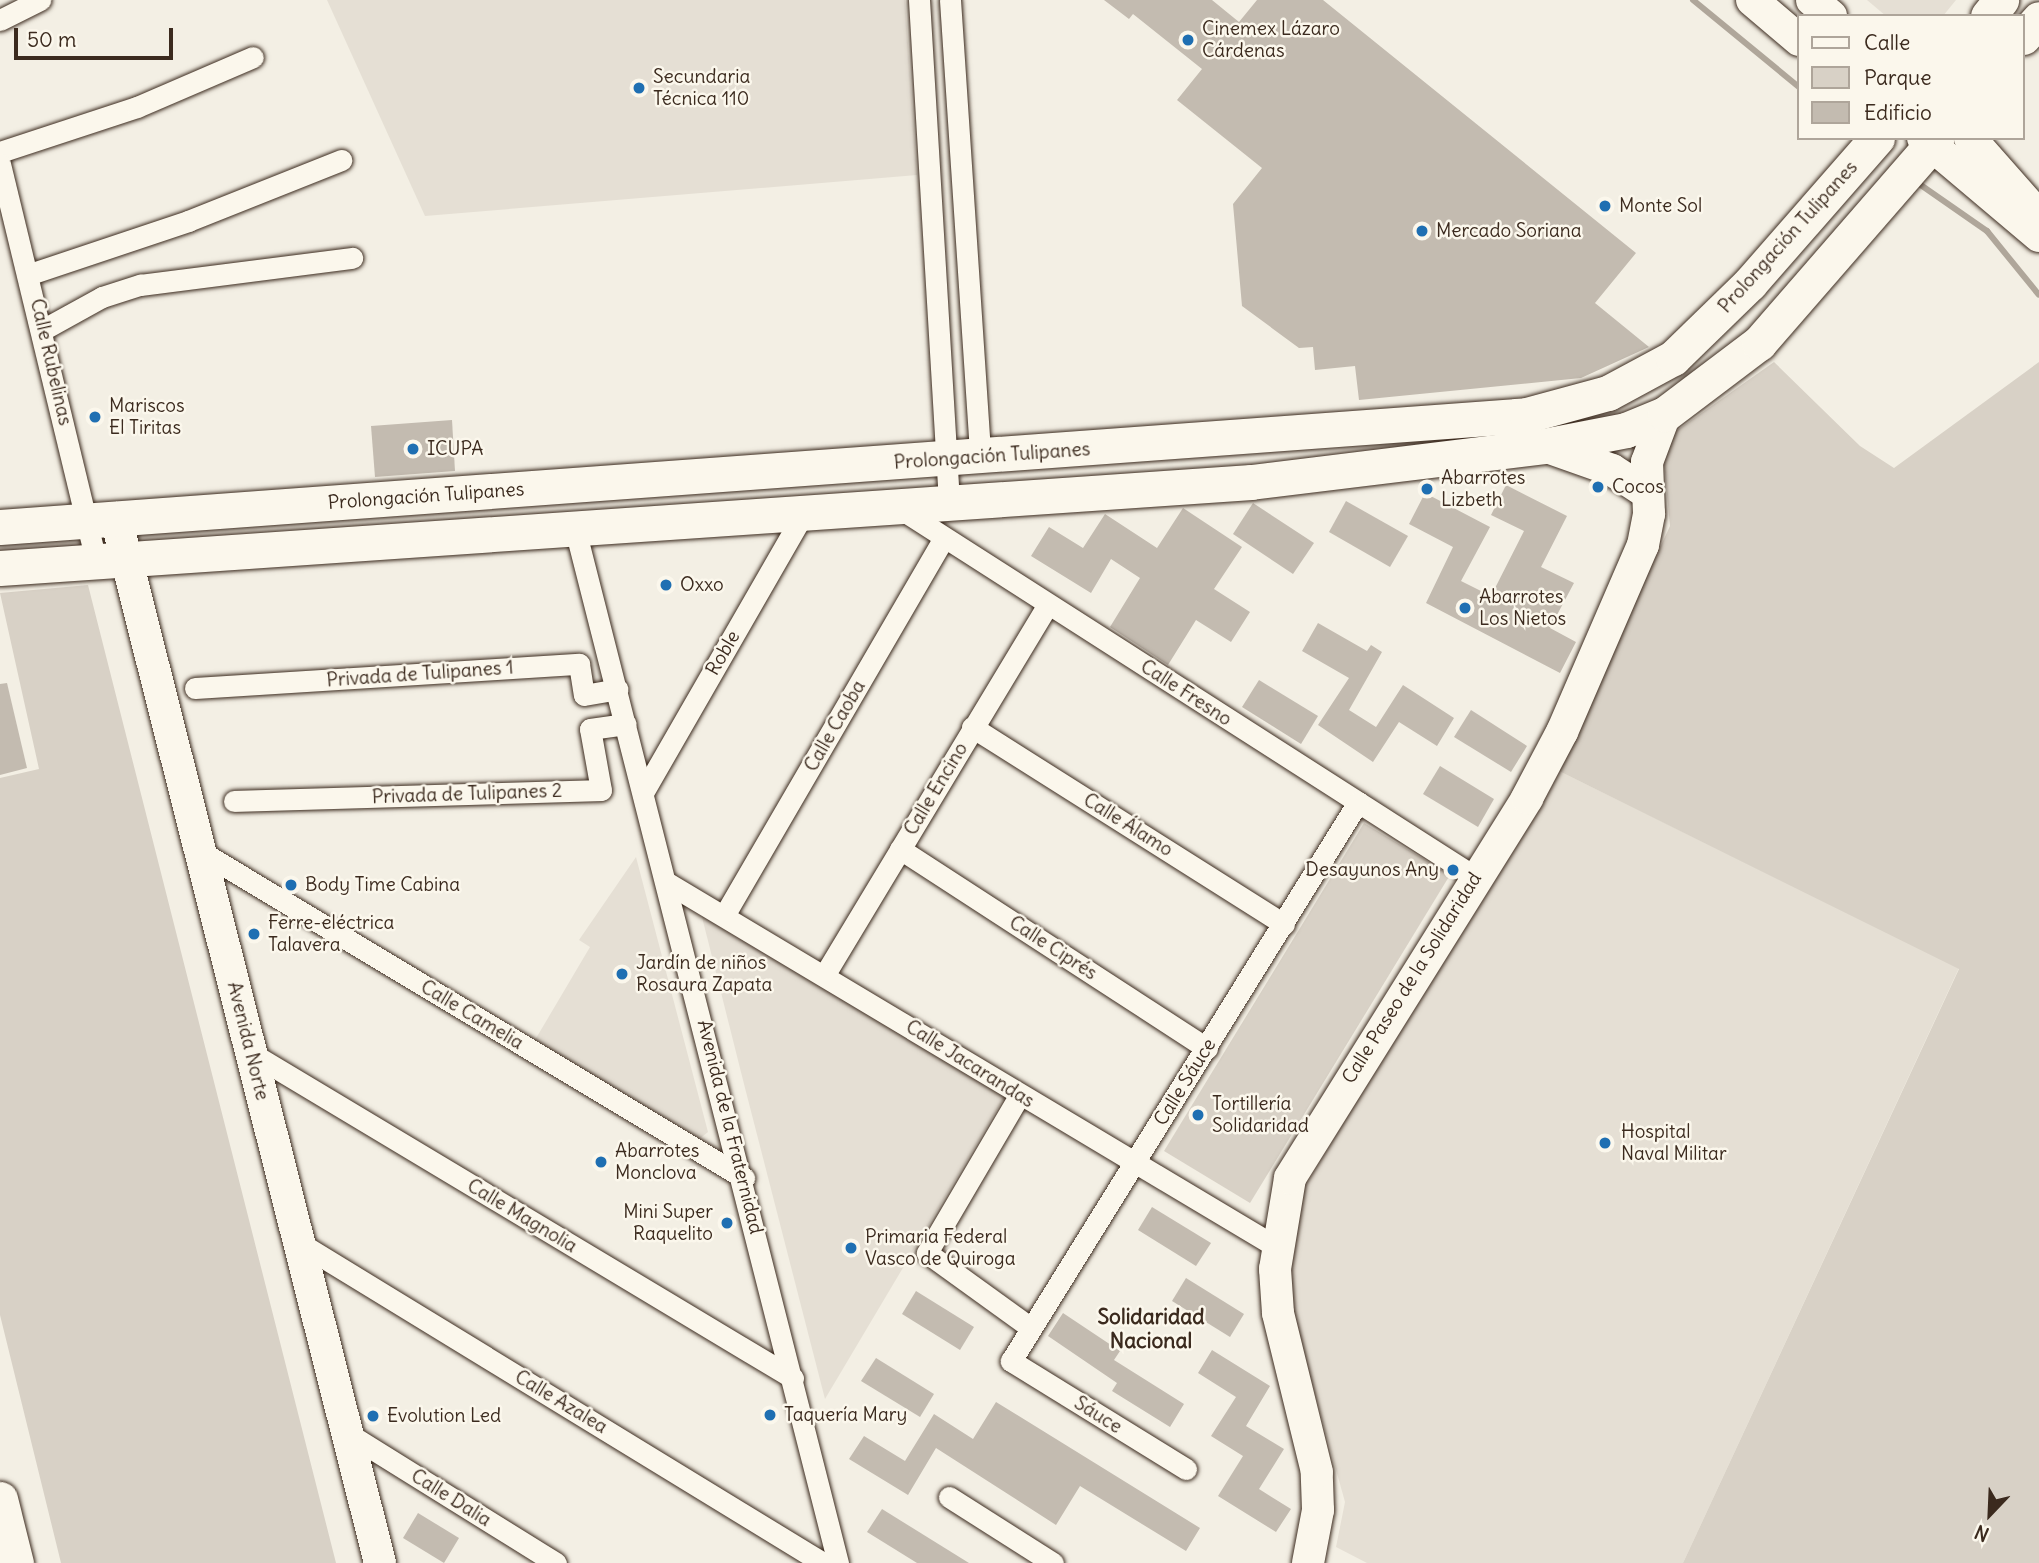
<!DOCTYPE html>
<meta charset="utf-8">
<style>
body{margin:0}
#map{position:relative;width:2039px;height:1563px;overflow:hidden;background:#f3efe4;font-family:Delius,sans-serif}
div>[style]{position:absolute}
.built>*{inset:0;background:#e5dfd4}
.green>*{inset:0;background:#d8d1c6}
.stream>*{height:6px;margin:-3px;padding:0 3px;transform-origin:3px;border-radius:3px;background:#afa69a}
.building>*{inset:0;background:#c3bbb0}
.roads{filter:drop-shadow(0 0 2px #3b2a1e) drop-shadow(0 0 2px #3b2a1e)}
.street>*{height:21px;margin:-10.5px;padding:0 10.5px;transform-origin:10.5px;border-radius:10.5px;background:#fbf7ec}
.secondary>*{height:32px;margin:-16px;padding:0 16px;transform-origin:16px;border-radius:16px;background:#fbf7ec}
.primary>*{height:35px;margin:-17.5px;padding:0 17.5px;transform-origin:17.5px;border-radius:17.5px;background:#fbf7ec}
.dots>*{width:19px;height:19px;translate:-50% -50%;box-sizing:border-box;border:4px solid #fbf7ec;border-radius:50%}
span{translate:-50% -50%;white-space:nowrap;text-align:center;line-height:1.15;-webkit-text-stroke:5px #fbf7ec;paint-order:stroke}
.poi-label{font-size:19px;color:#3b2a1e}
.left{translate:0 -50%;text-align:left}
.right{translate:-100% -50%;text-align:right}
.street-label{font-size:19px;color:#3b2a1e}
.neighbourhood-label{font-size:21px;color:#3b2a1e;font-weight:700}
.legend{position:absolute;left:1797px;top:14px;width:228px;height:126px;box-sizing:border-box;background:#fbf7ec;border:2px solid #aea59a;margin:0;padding:9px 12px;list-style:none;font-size:21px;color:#3b2a1e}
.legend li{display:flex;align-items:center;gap:14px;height:35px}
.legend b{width:35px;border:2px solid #aea59a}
.north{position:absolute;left:1955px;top:1479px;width:70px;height:70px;-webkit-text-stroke:5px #fbf7ec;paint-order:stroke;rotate:203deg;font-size:19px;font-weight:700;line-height:28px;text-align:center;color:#3b2a1e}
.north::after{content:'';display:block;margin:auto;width:24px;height:32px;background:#3b2a1e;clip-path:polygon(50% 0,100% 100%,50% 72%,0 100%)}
.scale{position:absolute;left:14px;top:28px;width:159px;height:32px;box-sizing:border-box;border:4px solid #3b2a1e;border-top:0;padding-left:9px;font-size:21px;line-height:24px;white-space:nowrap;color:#3b2a1e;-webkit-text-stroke:5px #fbf7ec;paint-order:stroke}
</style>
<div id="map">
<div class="built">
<div style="clip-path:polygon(327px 0,905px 0,917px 175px,425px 216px)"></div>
<div style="clip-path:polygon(1867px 0,1956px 0,1943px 16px,1886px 16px)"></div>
<div style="clip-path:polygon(1557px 770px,1959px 968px,1683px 1563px,1367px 1563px,1336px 1547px,1345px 1502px,1289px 1300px,1297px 1200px)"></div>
<div style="clip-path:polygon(636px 857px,708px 1132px,698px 1140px,535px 1040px,590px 947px,579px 940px)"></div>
<div style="clip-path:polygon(701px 913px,1005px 1096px,825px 1399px,745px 1088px)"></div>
</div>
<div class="green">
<div style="clip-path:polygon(1774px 362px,1860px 446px,1894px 468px,2039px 362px,2039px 1563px,1683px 1563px,1959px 969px,1557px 770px,1670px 526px,1662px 441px)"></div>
<div style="clip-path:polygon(88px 585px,336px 1563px,61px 1563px,0 1315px,0 778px,39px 769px,0 593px)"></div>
<div style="clip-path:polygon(1364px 823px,1450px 875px,1250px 1203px,1164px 1151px)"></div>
</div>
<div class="stream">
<div style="left:1693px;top:0;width:137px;rotate:39.4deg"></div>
<div style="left:1915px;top:181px;width:88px;rotate:34.8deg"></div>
<div style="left:1987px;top:231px;width:82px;rotate:50.9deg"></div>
</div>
<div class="building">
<div style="clip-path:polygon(1104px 0,1212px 0,1239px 22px,1257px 0,1323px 0,1636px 253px,1595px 303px,1649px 347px,1581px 378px,1359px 400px,1355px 366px,1315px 370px,1313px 347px,1299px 348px,1242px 306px,1233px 204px,1262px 168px,1177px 100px,1202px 69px,1133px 14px,1129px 19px)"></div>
<div style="clip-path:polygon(452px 420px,455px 471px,375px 477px,371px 426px)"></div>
<div style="clip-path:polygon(1506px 485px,1567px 516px,1541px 567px,1574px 583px,1550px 628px,1576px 642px,1560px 673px,1426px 603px,1453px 547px,1409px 524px,1425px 493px,1490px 527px,1461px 581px,1491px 596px,1524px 531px,1491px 515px)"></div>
<div style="clip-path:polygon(1346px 501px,1408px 536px,1390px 567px,1329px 532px)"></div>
<div style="clip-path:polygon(1253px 503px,1314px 543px,1293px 574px,1233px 534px)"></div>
<div style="clip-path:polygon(1183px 508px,1242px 547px,1214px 589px,1250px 612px,1231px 642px,1196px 620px,1168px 665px,1110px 627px,1140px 578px,1111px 559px,1091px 593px,1031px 556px,1049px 527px,1083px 548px,1105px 514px,1157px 548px)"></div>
<div style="clip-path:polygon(1318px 623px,1367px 651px,1371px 645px,1382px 652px,1349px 710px,1376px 727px,1403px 685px,1454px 718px,1437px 746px,1399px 722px,1373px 762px,1318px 725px,1349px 678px,1302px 651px)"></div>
<div style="clip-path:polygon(1259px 680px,1318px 716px,1301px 744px,1242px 707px)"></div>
<div style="clip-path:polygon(7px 683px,27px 768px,0 775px,0 684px)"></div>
<div style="clip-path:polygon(1471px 710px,1527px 746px,1511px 772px,1454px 737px)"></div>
<div style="clip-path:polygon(1440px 766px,1494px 799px,1478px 827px,1423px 794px)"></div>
<div style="clip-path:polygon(1152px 1207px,1211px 1243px,1196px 1266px,1138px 1230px)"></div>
<div style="clip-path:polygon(1186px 1278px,1244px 1314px,1230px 1337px,1172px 1301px)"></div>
<div style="clip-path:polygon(916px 1291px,974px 1327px,960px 1350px,902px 1314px)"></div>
<div style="clip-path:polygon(1063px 1313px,1120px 1351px,1114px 1360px,1184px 1404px,1170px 1427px,1112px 1391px,1117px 1383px,1048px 1336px)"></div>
<div style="clip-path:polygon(1212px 1350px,1270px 1386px,1246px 1426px,1284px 1449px,1259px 1489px,1291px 1509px,1276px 1532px,1218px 1496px,1243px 1456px,1211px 1436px,1236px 1397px,1198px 1373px)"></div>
<div style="clip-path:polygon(876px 1358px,934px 1394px,920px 1417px,861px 1381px)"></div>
<div style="clip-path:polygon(996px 1402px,1200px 1528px,1186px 1551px,1080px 1486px,1056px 1525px,936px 1448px,908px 1495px,849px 1459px,864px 1436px,905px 1461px,934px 1414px,973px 1439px)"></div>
<div style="clip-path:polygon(882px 1509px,969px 1563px,917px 1563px,867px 1532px)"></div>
<div style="clip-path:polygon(418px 1513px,459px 1538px,444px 1563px,403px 1538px)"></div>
</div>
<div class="roads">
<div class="street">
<div style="left:919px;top:0;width:503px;rotate:86.58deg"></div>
<div style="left:950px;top:0;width:458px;rotate:86.2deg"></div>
<div style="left:0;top:20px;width:45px;rotate:-26.6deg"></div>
<div style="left:0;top:152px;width:144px;rotate:-18.2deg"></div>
<div style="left:137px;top:107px;width:126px;rotate:-23.3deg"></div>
<div style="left:0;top:164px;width:409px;rotate:76.4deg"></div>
<div style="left:30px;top:274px;width:167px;rotate:-18.5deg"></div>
<div style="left:188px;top:221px;width:165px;rotate:-21.7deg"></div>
<div style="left:44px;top:329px;width:66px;rotate:-28.9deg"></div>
<div style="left:102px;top:297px;width:40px;rotate:-18deg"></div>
<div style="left:140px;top:285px;width:214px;rotate:-7.3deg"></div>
<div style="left:899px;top:508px;width:684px;rotate:32.64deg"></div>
<div style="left:575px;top:529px;width:1067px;rotate:75.73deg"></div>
<div style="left:195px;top:688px;width:385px;rotate:-3.6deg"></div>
<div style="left:579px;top:664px;width:31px;rotate:81deg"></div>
<div style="left:584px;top:695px;width:34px;rotate:-10deg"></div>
<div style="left:972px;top:727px;width:369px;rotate:32.3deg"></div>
<div style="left:644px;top:791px;width:317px;rotate:-60.1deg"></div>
<div style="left:234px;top:801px;width:367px;rotate:-1.7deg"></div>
<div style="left:601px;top:790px;width:62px;rotate:-100.2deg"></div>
<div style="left:590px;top:729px;width:36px;rotate:-8deg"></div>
<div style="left:900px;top:849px;width:366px;rotate:33deg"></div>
<div style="left:200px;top:851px;width:635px;rotate:31.01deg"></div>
<div style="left:666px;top:882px;width:709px;rotate:30.87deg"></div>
<div style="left:725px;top:914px;width:435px;rotate:-59.8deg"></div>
<div style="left:825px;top:974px;width:431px;rotate:-58.9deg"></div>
<div style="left:251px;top:1053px;width:632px;rotate:30.95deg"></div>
<div style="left:1019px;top:1096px;width:182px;rotate:120.4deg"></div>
<div style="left:927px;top:1253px;width:128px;rotate:35.8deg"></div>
<div style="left:298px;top:1242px;width:615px;rotate:31.44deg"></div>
<div style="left:347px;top:1433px;width:246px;rotate:31.9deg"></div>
<div style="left:1186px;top:1469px;width:206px;rotate:-148.3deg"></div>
<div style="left:1011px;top:1361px;width:658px;rotate:-58.17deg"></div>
<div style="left:949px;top:1497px;width:123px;rotate:32.4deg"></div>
</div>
<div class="secondary">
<div style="left:1752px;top:0;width:62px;rotate:40.4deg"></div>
<div style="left:1812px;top:0;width:25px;rotate:40deg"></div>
<div style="left:1923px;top:138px;width:152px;rotate:40.2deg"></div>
<div style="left:1970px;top:138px;width:91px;rotate:48.6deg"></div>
<div style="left:1544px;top:446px;width:72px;rotate:19.4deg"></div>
<div style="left:1612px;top:470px;width:40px;rotate:32.9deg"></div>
<div style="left:116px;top:518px;width:1078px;rotate:75.82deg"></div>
<div style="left:1308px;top:1563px;width:54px;rotate:-79.3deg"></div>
<div style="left:1318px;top:1510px;width:38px;rotate:-92deg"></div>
<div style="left:1317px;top:1472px;width:164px;rotate:-103.8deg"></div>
<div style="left:1278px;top:1313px;width:44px;rotate:-93.9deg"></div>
<div style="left:1275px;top:1269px;width:92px;rotate:-80.6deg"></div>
<div style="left:1290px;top:1178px;width:448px;rotate:-58deg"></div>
<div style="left:1527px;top:798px;width:75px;rotate:-62.1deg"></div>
<div style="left:1562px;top:732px;width:204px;rotate:-66.6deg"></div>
<div style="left:1643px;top:545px;width:32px;rotate:-79deg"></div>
<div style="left:1649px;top:514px;width:52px;rotate:-92.2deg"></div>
<div style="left:1647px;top:462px;width:51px;rotate:-69.4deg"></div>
</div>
<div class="primary">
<div style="left:1988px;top:16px;width:21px;rotate:-51deg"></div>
<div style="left:2023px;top:37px;width:24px;rotate:-48deg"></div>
<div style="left:0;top:527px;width:1531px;rotate:-4.19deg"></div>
<div style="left:1527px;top:415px;width:84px;rotate:-15.2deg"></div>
<div style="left:1608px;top:393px;width:74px;rotate:-28.3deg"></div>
<div style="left:1673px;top:358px;width:107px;rotate:-44.2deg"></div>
<div style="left:1750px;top:283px;width:193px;rotate:-48.8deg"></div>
<div style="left:0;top:568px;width:1254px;rotate:-3.93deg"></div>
<div style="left:1251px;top:482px;width:295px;rotate:-7deg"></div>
<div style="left:1544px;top:446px;width:84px;rotate:-11deg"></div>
<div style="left:1626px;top:430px;width:42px;rotate:-22.3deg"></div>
<div style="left:1665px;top:414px;width:118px;rotate:-37.1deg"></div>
<div style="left:1759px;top:343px;width:271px;rotate:-49deg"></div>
<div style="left:0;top:1499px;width:66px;rotate:76deg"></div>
</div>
</div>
<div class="dots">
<div style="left:1188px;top:40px;background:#1f6fb2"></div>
<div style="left:639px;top:88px;background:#1f6fb2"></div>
<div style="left:1605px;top:206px;background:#1f6fb2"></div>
<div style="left:1422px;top:231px;background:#1f6fb2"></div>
<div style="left:95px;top:417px;background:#1f6fb2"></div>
<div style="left:413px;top:449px;background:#1f6fb2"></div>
<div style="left:1598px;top:487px;background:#1f6fb2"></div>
<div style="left:1427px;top:489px;background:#1f6fb2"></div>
<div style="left:666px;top:585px;background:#1f6fb2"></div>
<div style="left:1465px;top:608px;background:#1f6fb2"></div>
<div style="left:1453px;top:870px;background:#1f6fb2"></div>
<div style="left:291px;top:885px;background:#1f6fb2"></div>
<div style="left:254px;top:934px;background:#1f6fb2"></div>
<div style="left:622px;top:974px;background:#1f6fb2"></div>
<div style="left:1198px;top:1115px;background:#1f6fb2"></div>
<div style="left:1605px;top:1143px;background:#1f6fb2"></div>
<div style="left:601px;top:1162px;background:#1f6fb2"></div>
<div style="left:727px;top:1223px;background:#1f6fb2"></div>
<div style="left:851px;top:1248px;background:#1f6fb2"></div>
<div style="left:770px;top:1415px;background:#1f6fb2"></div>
<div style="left:373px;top:1416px;background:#1f6fb2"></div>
</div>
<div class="poi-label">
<span class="left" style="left:1202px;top:40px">Cinemex Lázaro<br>Cárdenas</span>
<span class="left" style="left:653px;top:88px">Secundaria<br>Técnica 110</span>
<span class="left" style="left:1619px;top:206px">Monte Sol</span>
<span class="left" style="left:1436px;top:231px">Mercado Soriana</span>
<span class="left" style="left:109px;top:417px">Mariscos<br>El Tiritas</span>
<span class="left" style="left:427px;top:449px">ICUPA</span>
<span class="left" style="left:1441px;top:489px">Abarrotes<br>Lizbeth</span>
<span class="left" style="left:1612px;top:487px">Cocos</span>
<span class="left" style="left:680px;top:585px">Oxxo</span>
<span class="left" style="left:1479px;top:608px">Abarrotes<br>Los Nietos</span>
<span class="right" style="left:1439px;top:870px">Desayunos Any</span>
<span class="left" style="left:305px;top:885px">Body Time Cabina</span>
<span class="left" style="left:268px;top:934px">Ferre-eléctrica<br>Talavera</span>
<span class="left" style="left:636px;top:974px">Jardín de niños<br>Rosaura Zapata</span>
<span class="left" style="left:1212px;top:1115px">Tortillería<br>Solidaridad</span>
<span class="left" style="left:1621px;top:1143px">Hospital<br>Naval Militar</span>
<span class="left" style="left:615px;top:1162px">Abarrotes<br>Monclova</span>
<span class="right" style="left:713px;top:1223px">Mini Super<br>Raquelito</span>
<span class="left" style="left:865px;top:1248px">Primaria Federal<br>Vasco de Quiroga</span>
<span class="left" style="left:784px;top:1415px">Taquería Mary</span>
<span class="left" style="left:387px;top:1416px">Evolution Led</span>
</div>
<div class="street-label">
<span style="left:1788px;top:237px;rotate:-48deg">Prolongación Tulipanes</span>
<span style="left:51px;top:362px;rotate:77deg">Calle Rubelinas</span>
<span style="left:992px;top:456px;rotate:-4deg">Prolongación Tulipanes</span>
<span style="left:426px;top:496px;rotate:-4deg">Prolongación Tulipanes</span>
<span style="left:723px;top:653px;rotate:-60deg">Roble</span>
<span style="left:420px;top:674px;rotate:-4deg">Privada de Tulipanes 1</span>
<span style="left:1186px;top:693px;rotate:33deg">Calle Fresno</span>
<span style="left:835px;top:726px;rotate:-60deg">Calle Caoba</span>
<span style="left:936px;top:789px;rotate:-59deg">Calle Encino</span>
<span style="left:467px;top:794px;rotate:-2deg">Privada de Tulipanes 2</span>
<span style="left:1128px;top:825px;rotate:32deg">Calle Álamo</span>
<span style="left:1053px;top:948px;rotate:33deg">Calle Ciprés</span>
<span style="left:1412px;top:978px;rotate:-58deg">Calle Paseo de la Solidaridad</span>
<span style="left:472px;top:1015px;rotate:31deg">Calle Camelia</span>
<span style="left:248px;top:1041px;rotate:76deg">Avenida Norte</span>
<span style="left:970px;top:1064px;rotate:32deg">Calle Jacarandas</span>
<span style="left:1185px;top:1082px;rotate:-58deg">Calle Sáuce</span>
<span style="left:730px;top:1127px;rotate:76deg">Avenida de la Fraternidad</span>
<span style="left:522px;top:1216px;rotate:31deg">Calle Magnolia</span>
<span style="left:561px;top:1402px;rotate:31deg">Calle Azalea</span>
<span style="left:1098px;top:1415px;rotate:32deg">Sáuce</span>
<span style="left:451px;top:1498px;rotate:32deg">Calle Dalia</span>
</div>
<div class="neighbourhood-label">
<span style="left:1151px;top:1329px">Solidaridad<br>Nacional</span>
</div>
<ul class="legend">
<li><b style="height:9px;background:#fbf7ec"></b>Calle</li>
<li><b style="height:19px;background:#d8d1c6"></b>Parque</li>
<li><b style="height:19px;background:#c3bbb0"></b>Edificio</li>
</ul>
<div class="north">N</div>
<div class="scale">50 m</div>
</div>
